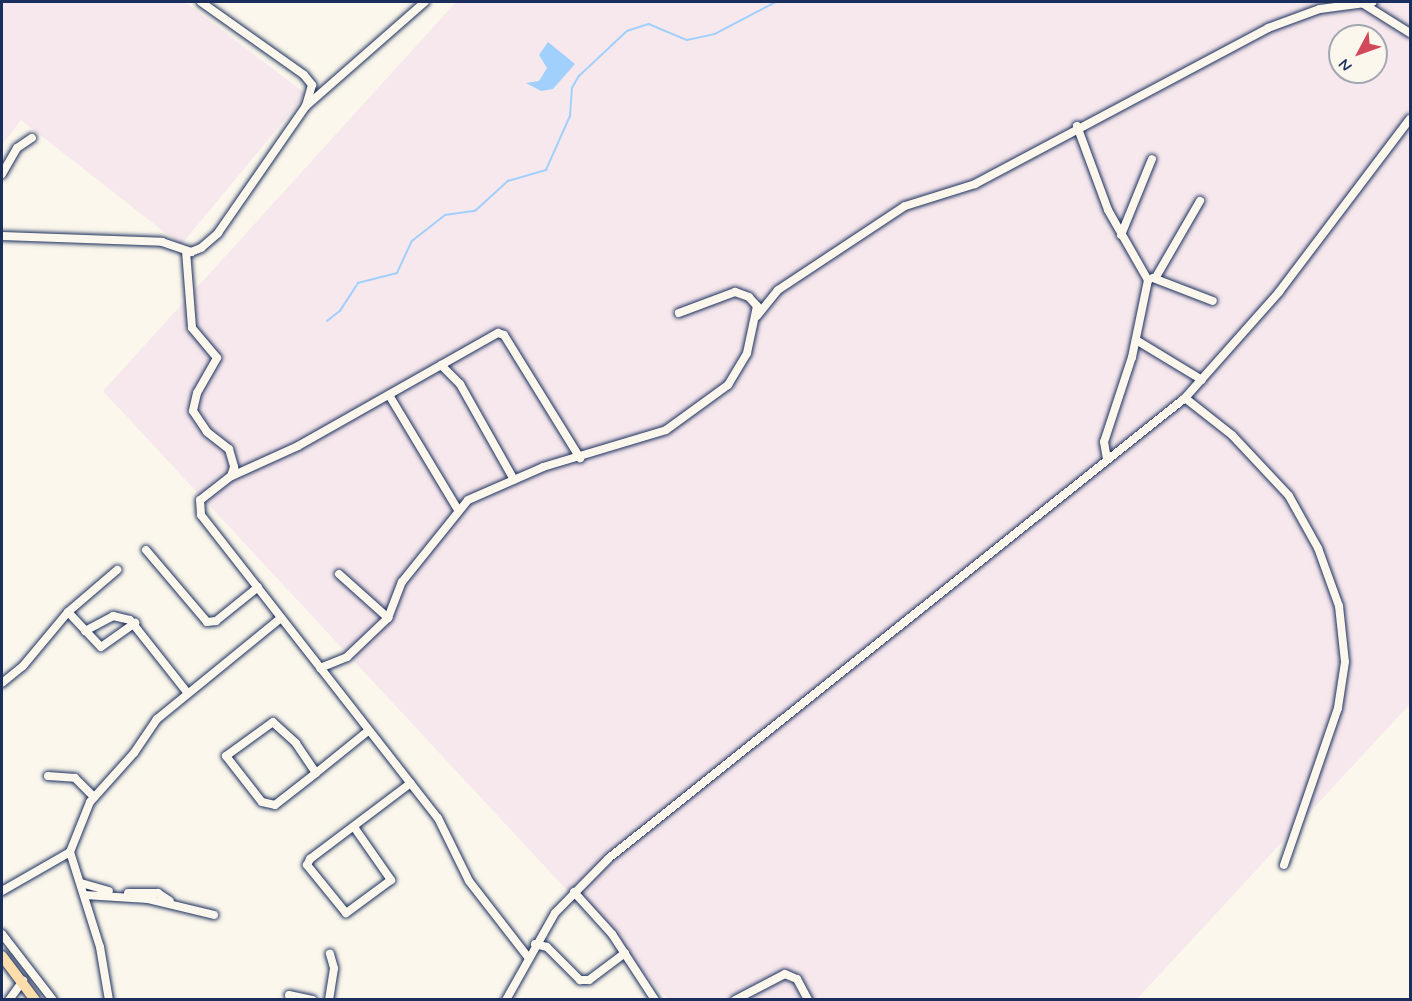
<!DOCTYPE html>
<style>
body{margin:0}
#map{position:relative;width:1412px;height:1001px;overflow:hidden;background:#fbf7ec;font-family:Mynerve,sans-serif}
div>[style]{position:absolute}
.built>*{inset:0;background:#f7e8ed}
.water>*{inset:0;background:#a1d0fd}
.stream>*{height:1.5px;margin:-0.75px;padding:0 0.75px;transform-origin:0.75px;border-radius:0.75px;background:#a1d0fd}
.roads{filter:drop-shadow(0 0 2px #1b2f5e) drop-shadow(0 0 2px #1b2f5e)}
.minor>*{height:8px;margin:-4px;padding:0 4px;transform-origin:4px;border-radius:4px;background:#fbf7ec}
.major>*{height:10px;margin:-5px;padding:0 5px;transform-origin:5px;border-radius:5px;background:#fbddab}
span{translate:-50% -50%;white-space:nowrap;text-align:center;line-height:1.15;-webkit-text-stroke:5px #fbf7ec;paint-order:stroke}
.frame{position:absolute;inset:0;border:3px solid #1b2f5e;pointer-events:none}
.north{position:absolute;left:1328px;top:24px;width:60px;height:60px;box-sizing:border-box;background:#fbf7ec;border:2px solid #a1a7b3;border-radius:50%;rotate:229deg;font-size:16px;font-weight:700;line-height:24px;text-align:center;color:#1b2f5e}
.north::after{content:'';display:block;margin:auto;width:21px;height:27px;background:#d1495b;clip-path:polygon(50% 0,100% 100%,50% 72%,0 100%)}
</style>
<div id="map">
<div class="built">
<div style="clip-path:polygon(2px 2px,185px 2px,306px 94px,181px 245px,21px 120px,2px 145px)"></div>
<div style="clip-path:polygon(evenodd,456px 2px,1410px 2px,1410px 704px,1137px 999px,668px 999px,103px 391px,456px 2px,1340px 36px,1376px 36px,1376px 72px,1340px 72px,1340px 36px)"></div>
</div>
<div class="water">
<div style="clip-path:polygon(548px 42px,575px 64px,553px 89px,541px 91px,526px 83px,539px 81px,547px 68px,539px 55px)"></div>
</div>
<div class="stream">
<div style="left:327px;top:321px;width:16px;rotate:-38deg"></div>
<div style="left:340px;top:311px;width:33px;rotate:-57deg"></div>
<div style="left:358px;top:283px;width:40px;rotate:-14.4deg"></div>
<div style="left:397px;top:273px;width:35px;rotate:-65deg"></div>
<div style="left:412px;top:241px;width:42px;rotate:-38.2deg"></div>
<div style="left:445px;top:215px;width:30px;rotate:-8deg"></div>
<div style="left:475px;top:211px;width:45px;rotate:-42.3deg"></div>
<div style="left:508px;top:181px;width:40px;rotate:-16deg"></div>
<div style="left:546px;top:170px;width:59px;rotate:-66deg"></div>
<div style="left:570px;top:116px;width:28px;rotate:-86deg"></div>
<div style="left:572px;top:88px;width:14px;rotate:-60deg"></div>
<div style="left:579px;top:76px;width:66px;rotate:-43.2deg"></div>
<div style="left:627px;top:31px;width:23px;rotate:-18deg"></div>
<div style="left:649px;top:24px;width:41px;rotate:22.8deg"></div>
<div style="left:687px;top:40px;width:29px;rotate:-12deg"></div>
<div style="left:715px;top:34px;width:69px;rotate:-27.7deg"></div>
</div>
<div class="roads">
<div class="minor">
<div style="left:201px;top:2px;width:126px;rotate:35.3deg"></div>
<div style="left:304px;top:75px;width:13px;rotate:51deg"></div>
<div style="left:312px;top:85px;width:22px;rotate:106deg"></div>
<div style="left:1362px;top:3px;width:57px;rotate:32deg"></div>
<div style="left:1077px;top:126px;width:90px;rotate:69.7deg"></div>
<div style="left:1108px;top:210px;width:81px;rotate:60.3deg"></div>
<div style="left:1148px;top:280px;width:79px;rotate:101.7deg"></div>
<div style="left:1132px;top:357px;width:89px;rotate:108.2deg"></div>
<div style="left:1104px;top:442px;width:17px;rotate:80deg"></div>
<div style="left:2px;top:174px;width:30px;rotate:-60deg"></div>
<div style="left:17px;top:148px;width:18px;rotate:-34deg"></div>
<div style="left:1121px;top:235px;width:82px;rotate:-67.8deg"></div>
<div style="left:2px;top:236px;width:160px;rotate:2.1deg"></div>
<div style="left:162px;top:242px;width:31px;rotate:19deg"></div>
<div style="left:191px;top:252px;width:11px;rotate:-22deg"></div>
<div style="left:201px;top:248px;width:23px;rotate:-41deg"></div>
<div style="left:218px;top:233px;width:155px;rotate:-55.3deg"></div>
<div style="left:306px;top:106px;width:158px;rotate:-41.2deg"></div>
<div style="left:186px;top:251px;width:77px;rotate:85.5deg"></div>
<div style="left:192px;top:328px;width:39px;rotate:50deg"></div>
<div style="left:217px;top:358px;width:40px;rotate:119.7deg"></div>
<div style="left:197px;top:393px;width:18px;rotate:103deg"></div>
<div style="left:193px;top:411px;width:25px;rotate:56deg"></div>
<div style="left:207px;top:432px;width:28px;rotate:38deg"></div>
<div style="left:229px;top:449px;width:19px;rotate:74deg"></div>
<div style="left:234px;top:467px;width:9px;rotate:108deg"></div>
<div style="left:231px;top:476px;width:39px;rotate:142deg"></div>
<div style="left:200px;top:500px;width:15px;rotate:86deg"></div>
<div style="left:201px;top:515px;width:385px;rotate:52deg"></div>
<div style="left:438px;top:818px;width:70px;rotate:63.8deg"></div>
<div style="left:469px;top:881px;width:96px;rotate:52.2deg"></div>
<div style="left:1156px;top:277px;width:88px;rotate:-59.9deg"></div>
<div style="left:1153px;top:278px;width:64px;rotate:21deg"></div>
<div style="left:757px;top:316px;width:33px;rotate:-51deg"></div>
<div style="left:778px;top:290px;width:152px;rotate:-33.5deg"></div>
<div style="left:905px;top:206px;width:73px;rotate:-17.4deg"></div>
<div style="left:975px;top:184px;width:332px;rotate:-28deg"></div>
<div style="left:1268px;top:28px;width:55px;rotate:-20.1deg"></div>
<div style="left:1320px;top:9px;width:53px;rotate:-7.5deg"></div>
<div style="left:1136px;top:340px;width:77px;rotate:31.2deg"></div>
<div style="left:441px;top:365px;width:27px;rotate:45deg"></div>
<div style="left:460px;top:384px;width:110px;rotate:60.6deg"></div>
<div style="left:389px;top:395px;width:134px;rotate:59deg"></div>
<div style="left:1185px;top:398px;width:60px;rotate:38.2deg"></div>
<div style="left:1232px;top:435px;width:83px;rotate:46.9deg"></div>
<div style="left:1289px;top:496px;width:60px;rotate:60.9deg"></div>
<div style="left:1318px;top:548px;width:62px;rotate:70.1deg"></div>
<div style="left:1339px;top:606px;width:56px;rotate:83.9deg"></div>
<div style="left:1345px;top:662px;width:47px;rotate:98.7deg"></div>
<div style="left:1338px;top:708px;width:166px;rotate:109deg"></div>
<div style="left:232px;top:476px;width:72px;rotate:-24.4deg"></div>
<div style="left:298px;top:446px;width:230px;rotate:-29.5deg"></div>
<div style="left:498px;top:333px;width:6px;rotate:18deg"></div>
<div style="left:504px;top:335px;width:145px;rotate:58.3deg"></div>
<div style="left:146px;top:550px;width:94px;rotate:49.7deg"></div>
<div style="left:207px;top:622px;width:9px;rotate:-6deg"></div>
<div style="left:216px;top:621px;width:54px;rotate:-39deg"></div>
<div style="left:339px;top:574px;width:66px;rotate:41.9deg"></div>
<div style="left:68px;top:612px;width:48px;rotate:46.7deg"></div>
<div style="left:101px;top:647px;width:42px;rotate:-35.2deg"></div>
<div style="left:85px;top:631px;width:32px;rotate:-28deg"></div>
<div style="left:113px;top:616px;width:17px;rotate:13deg"></div>
<div style="left:130px;top:620px;width:90px;rotate:51.7deg"></div>
<div style="left:320px;top:668px;width:29px;rotate:-22deg"></div>
<div style="left:347px;top:657px;width:57px;rotate:-43.6deg"></div>
<div style="left:388px;top:618px;width:39px;rotate:-69deg"></div>
<div style="left:402px;top:582px;width:105px;rotate:-51.2deg"></div>
<div style="left:468px;top:500px;width:82px;rotate:-23.7deg"></div>
<div style="left:543px;top:467px;width:128px;rotate:-16.7deg"></div>
<div style="left:666px;top:430px;width:77px;rotate:-36deg"></div>
<div style="left:728px;top:385px;width:37px;rotate:-59deg"></div>
<div style="left:747px;top:353px;width:48px;rotate:-78deg"></div>
<div style="left:757px;top:306px;width:12px;rotate:-132deg"></div>
<div style="left:749px;top:297px;width:15px;rotate:-160deg"></div>
<div style="left:735px;top:292px;width:60px;rotate:159.4deg"></div>
<div style="left:2px;top:683px;width:27px;rotate:-39deg"></div>
<div style="left:23px;top:666px;width:70px;rotate:-50.2deg"></div>
<div style="left:68px;top:612px;width:65px;rotate:-40.6deg"></div>
<div style="left:316px;top:773px;width:36px;rotate:-124deg"></div>
<div style="left:296px;top:743px;width:31px;rotate:-138deg"></div>
<div style="left:273px;top:722px;width:58px;rotate:144.1deg"></div>
<div style="left:226px;top:756px;width:58px;rotate:52deg"></div>
<div style="left:262px;top:802px;width:13px;rotate:13deg"></div>
<div style="left:275px;top:805px;width:52px;rotate:-38deg"></div>
<div style="left:316px;top:773px;width:67px;rotate:-38.9deg"></div>
<div style="left:48px;top:776px;width:27px;rotate:4deg"></div>
<div style="left:75px;top:778px;width:27px;rotate:45deg"></div>
<div style="left:354px;top:827px;width:65px;rotate:55.1deg"></div>
<div style="left:391px;top:880px;width:56px;rotate:143.7deg"></div>
<div style="left:346px;top:913px;width:62px;rotate:-129.1deg"></div>
<div style="left:307px;top:865px;width:7px;rotate:-63deg"></div>
<div style="left:310px;top:859px;width:126px;rotate:-37deg"></div>
<div style="left:70px;top:852px;width:100px;rotate:72.5deg"></div>
<div style="left:100px;top:947px;width:54px;rotate:80.4deg"></div>
<div style="left:81px;top:883px;width:29px;rotate:16deg"></div>
<div style="left:2px;top:891px;width:78px;rotate:-29.8deg"></div>
<div style="left:70px;top:852px;width:54px;rotate:-68.2deg"></div>
<div style="left:90px;top:802px;width:66px;rotate:-48.1deg"></div>
<div style="left:134px;top:753px;width:41px;rotate:-55.9deg"></div>
<div style="left:157px;top:719px;width:160px;rotate:-39.2deg"></div>
<div style="left:574px;top:892px;width:57px;rotate:47.9deg"></div>
<div style="left:612px;top:934px;width:79px;rotate:56.9deg"></div>
<div style="left:128px;top:893px;width:30px"></div>
<div style="left:158px;top:893px;width:14px;rotate:34deg"></div>
<div style="left:85px;top:895px;width:63px;rotate:3.6deg"></div>
<div style="left:148px;top:899px;width:68px;rotate:13.6deg"></div>
<div style="left:2px;top:934px;width:83px;rotate:52.3deg"></div>
<div style="left:535px;top:944px;width:12px;rotate:14deg"></div>
<div style="left:547px;top:947px;width:47px;rotate:45deg"></div>
<div style="left:580px;top:980px;width:9px"></div>
<div style="left:589px;top:980px;width:45px;rotate:-36.9deg"></div>
<div style="left:289px;top:995px;width:24px;rotate:12deg"></div>
<div style="left:9px;top:1000px;width:24px;rotate:-54deg"></div>
<div style="left:329px;top:1000px;width:32px;rotate:-81deg"></div>
<div style="left:334px;top:968px;width:15px;rotate:-106deg"></div>
<div style="left:506px;top:1000px;width:100px;rotate:-60.6deg"></div>
<div style="left:555px;top:913px;width:77px;rotate:-45.5deg"></div>
<div style="left:609px;top:858px;width:737px;rotate:-38.61deg"></div>
<div style="left:1185px;top:398px;width:142px;rotate:-48.4deg"></div>
<div style="left:1279px;top:292px;width:217px;rotate:-52.9deg"></div>
<div style="left:735px;top:1000px;width:56px;rotate:-27.5deg"></div>
<div style="left:785px;top:974px;width:13px;rotate:23deg"></div>
<div style="left:797px;top:979px;width:24px;rotate:62deg"></div>
</div>
<div class="major">
<div style="left:2px;top:956px;width:55px;rotate:53.1deg"></div>
</div>
</div>
<div class="frame"></div>
<div class="north">N</div>
</div>
